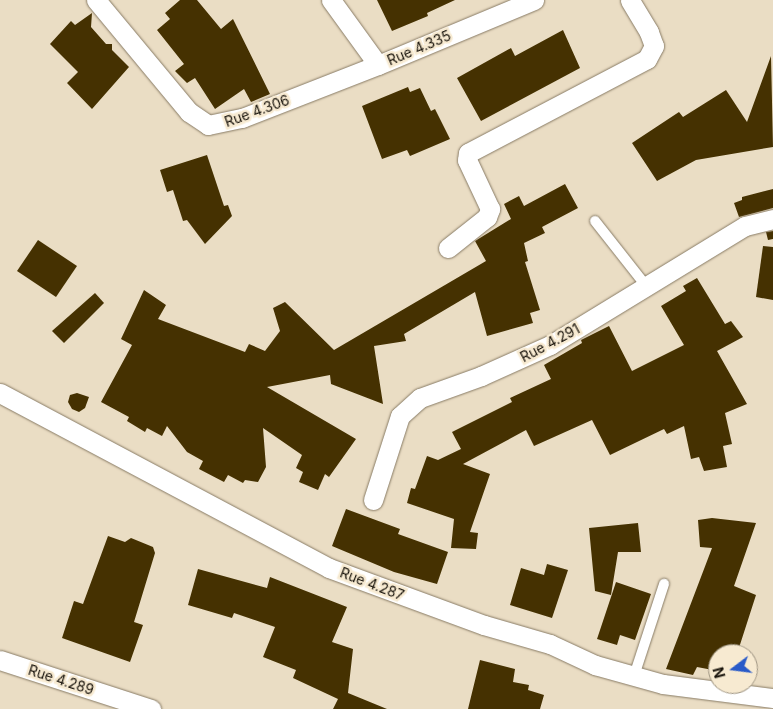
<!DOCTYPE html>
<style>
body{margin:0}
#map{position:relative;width:773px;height:709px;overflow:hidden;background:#eaddc4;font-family:Inter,sans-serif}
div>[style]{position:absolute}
.building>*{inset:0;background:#453101}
.roads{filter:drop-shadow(0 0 1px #887b65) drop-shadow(0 0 1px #887b65)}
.service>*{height:10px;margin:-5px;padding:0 5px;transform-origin:5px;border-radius:5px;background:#fff}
.minor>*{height:19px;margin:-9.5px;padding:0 9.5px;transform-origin:9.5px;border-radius:9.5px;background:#fff}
span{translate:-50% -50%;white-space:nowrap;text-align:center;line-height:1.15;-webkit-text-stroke:5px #f7ead1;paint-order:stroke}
.street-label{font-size:14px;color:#18130b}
.north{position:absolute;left:708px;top:644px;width:50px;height:50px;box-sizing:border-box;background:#f7ead1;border:1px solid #9e9482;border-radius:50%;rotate:255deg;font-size:14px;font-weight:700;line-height:20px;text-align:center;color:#18130b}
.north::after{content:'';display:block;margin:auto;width:18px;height:22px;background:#295ac8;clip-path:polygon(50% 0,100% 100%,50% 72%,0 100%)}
</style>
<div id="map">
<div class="building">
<div style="clip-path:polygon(180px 0,197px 0,221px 29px,233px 19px,270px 94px,251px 102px,244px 89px,215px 109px,195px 78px,187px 83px,175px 71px,184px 64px,157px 30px,170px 19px,165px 13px)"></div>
<div style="clip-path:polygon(377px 0,455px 0,427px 13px,428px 16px,392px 31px)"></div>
<div style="clip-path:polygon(92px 13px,91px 27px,106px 44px,112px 44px,112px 50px,129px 67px,92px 109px,67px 83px,78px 72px,50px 44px,71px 21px,75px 25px)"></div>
<div style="clip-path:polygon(563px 30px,580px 68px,481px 121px,457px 78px,511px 48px,515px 56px)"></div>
<div style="clip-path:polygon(771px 56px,773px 147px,696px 160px,657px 181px,632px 143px,679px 112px,683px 117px,726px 90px,747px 122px)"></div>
<div style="clip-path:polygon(408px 87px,410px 92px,420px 88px,431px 111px,435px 109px,450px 139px,410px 156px,407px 150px,382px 159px,362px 106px)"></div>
<div style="clip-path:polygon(207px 155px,224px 206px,228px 205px,232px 216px,205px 244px,187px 220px,183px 221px,173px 190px,167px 192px,160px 170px)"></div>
<div style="clip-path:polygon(565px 184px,578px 208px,542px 227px,545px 233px,524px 243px,528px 261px,525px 262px,540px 310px,530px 313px,533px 323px,487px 336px,475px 292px,404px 334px,406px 341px,374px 346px,383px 404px,331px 384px,330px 375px,267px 387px,356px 439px,329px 477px,325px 474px,318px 490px,299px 482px,303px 472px,296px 468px,302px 455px,263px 428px,266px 467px,258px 482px,245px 480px,243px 483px,228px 475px,224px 482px,199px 469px,203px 461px,187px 452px,167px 426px,162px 436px,147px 428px,145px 432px,127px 421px,129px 417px,101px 402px,132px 345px,121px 339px,144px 290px,166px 305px,158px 319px,245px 352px,249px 344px,265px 351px,280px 331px,273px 308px,285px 302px,334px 350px,486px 261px,475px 241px,511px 219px,504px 204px,519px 196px,524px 206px)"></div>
<div style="clip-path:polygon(773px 189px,773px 208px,739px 217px,734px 203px,742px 200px,742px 197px)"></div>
<div style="clip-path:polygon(773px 231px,773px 239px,768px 240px,766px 232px)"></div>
<div style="clip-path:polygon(38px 240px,77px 266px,56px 297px,17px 271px)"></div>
<div style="clip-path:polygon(763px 246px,773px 247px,773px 300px,756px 297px)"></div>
<div style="clip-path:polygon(697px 278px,725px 324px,731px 321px,743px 337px,717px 351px,747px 404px,725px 413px,732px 444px,723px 446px,727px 467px,704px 471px,699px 457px,691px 459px,684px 426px,667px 434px,664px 429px,610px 455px,592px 420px,534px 446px,526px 430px,463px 464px,490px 474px,470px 532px,478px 533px,476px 549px,451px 548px,454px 519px,407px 503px,411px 488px,415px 489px,427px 456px,438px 460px,461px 449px,452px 432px,512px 402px,510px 398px,551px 379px,544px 365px,582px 343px,581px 340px,609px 326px,632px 371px,684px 345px,661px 306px,686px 291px,683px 286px)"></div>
<div style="clip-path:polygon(95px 293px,104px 303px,64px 343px,52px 331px)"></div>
<div style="clip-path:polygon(77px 393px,89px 397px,85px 408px,79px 412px,72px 409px,68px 402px,70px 395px)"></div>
<div style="clip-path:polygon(346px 509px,400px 529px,398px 534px,448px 552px,437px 584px,394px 572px,332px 546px)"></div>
<div style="clip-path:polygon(712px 518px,756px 523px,734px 586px,756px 595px,737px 654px,718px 654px,718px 671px,697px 667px,693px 675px,666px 669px,712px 548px,700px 547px,698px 520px)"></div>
<div style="clip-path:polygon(638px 523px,641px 552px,618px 552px,611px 595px,595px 591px,589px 528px)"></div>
<div style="clip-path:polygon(108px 536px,125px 542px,131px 538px,153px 547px,155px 553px,134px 622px,143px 625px,130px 662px,62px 638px,74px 601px,83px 604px)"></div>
<div style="clip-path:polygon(547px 564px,568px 570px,552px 618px,510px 605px,521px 568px,544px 575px)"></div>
<div style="clip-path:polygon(198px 569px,267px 588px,270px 577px,347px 607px,332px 642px,353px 649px,348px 693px,387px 709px,333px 709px,338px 699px,293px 678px,296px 670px,263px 657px,275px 627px,234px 613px,232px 618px,188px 605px)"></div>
<div style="clip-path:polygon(616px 582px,651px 594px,635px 640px,620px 635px,617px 645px,597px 639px)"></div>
<div style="clip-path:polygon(480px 660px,515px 669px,513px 682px,529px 685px,528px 690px,544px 695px,540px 709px,468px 709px)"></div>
</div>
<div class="roads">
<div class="service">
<div style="left:595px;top:221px;width:84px;rotate:51.8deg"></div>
<div style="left:634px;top:676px;width:97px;rotate:-71.9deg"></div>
</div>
<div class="minor">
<div style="left:96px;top:0;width:146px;rotate:50.3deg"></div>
<div style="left:189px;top:112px;width:23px;rotate:34deg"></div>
<div style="left:208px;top:125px;width:35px;rotate:-12deg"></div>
<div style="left:242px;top:118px;width:146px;rotate:-21.3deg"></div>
<div style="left:331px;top:0;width:80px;rotate:54.1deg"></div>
<div style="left:378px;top:65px;width:169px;rotate:-22.6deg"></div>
<div style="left:448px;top:248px;width:50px;rotate:-38.5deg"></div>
<div style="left:487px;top:217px;width:9px;rotate:-69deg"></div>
<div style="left:490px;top:209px;width:54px;rotate:-115.1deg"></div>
<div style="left:467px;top:160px;width:7px;rotate:-82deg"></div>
<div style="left:468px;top:153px;width:202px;rotate:-27.7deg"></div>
<div style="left:647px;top:59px;width:15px;rotate:-62deg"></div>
<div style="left:654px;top:46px;width:15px;rotate:-110deg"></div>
<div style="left:649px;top:32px;width:37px;rotate:-121deg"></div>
<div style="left:0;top:393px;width:373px;rotate:28deg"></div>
<div style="left:329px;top:568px;width:165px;rotate:20.2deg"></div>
<div style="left:484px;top:625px;width:69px;rotate:16.1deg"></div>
<div style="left:550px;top:644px;width:50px;rotate:25deg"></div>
<div style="left:595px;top:665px;width:71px;rotate:15.6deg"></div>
<div style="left:663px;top:684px;width:111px;rotate:7.3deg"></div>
<div style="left:373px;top:500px;width:88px;rotate:-72.2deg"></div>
<div style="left:400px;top:416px;width:27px;rotate:-42deg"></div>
<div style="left:420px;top:398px;width:65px;rotate:-19.8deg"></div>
<div style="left:481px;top:376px;width:76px;rotate:-24.2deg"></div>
<div style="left:550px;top:345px;width:228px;rotate:-31.4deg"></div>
<div style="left:745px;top:226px;width:29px;rotate:-14deg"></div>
<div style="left:0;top:660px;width:159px;rotate:18deg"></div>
</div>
</div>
<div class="street-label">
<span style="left:419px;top:48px;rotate:-23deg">Rue 4.335</span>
<span style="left:257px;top:111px;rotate:-20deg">Rue 4.306</span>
<span style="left:550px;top:343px;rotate:-28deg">Rue 4.291</span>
<span style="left:372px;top:584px;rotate:21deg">Rue 4.287</span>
<span style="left:61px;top:680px;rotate:18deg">Rue 4.289</span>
</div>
<div class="north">N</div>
</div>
